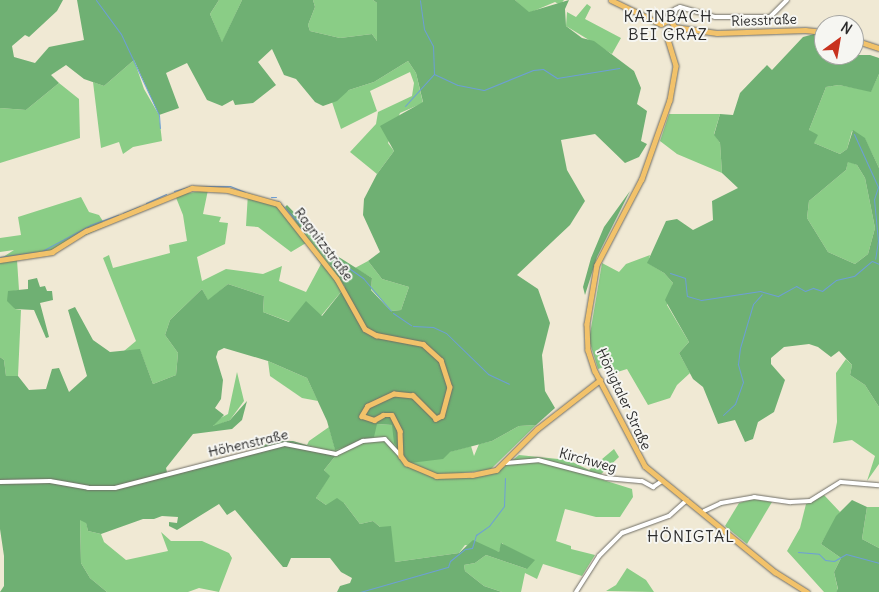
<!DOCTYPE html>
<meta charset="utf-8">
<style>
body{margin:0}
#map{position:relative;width:879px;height:592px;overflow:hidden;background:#f0e9d4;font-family:Delius,sans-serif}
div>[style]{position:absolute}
.green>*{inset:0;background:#8acd86}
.forest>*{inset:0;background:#6fb073}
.stream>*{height:1px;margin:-0.5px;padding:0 0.5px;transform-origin:0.5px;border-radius:0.5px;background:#6d9fd7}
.roads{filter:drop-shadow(0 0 1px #706e66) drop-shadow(0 0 1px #706e66)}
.minor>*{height:4px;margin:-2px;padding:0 2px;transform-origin:2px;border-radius:2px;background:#fff}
.major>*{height:4.5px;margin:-2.25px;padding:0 2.25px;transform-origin:2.25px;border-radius:2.25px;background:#f2c26a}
span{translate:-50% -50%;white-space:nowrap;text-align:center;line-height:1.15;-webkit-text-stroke:4px #f6f6f2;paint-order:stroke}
.street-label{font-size:14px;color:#2b2b2b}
.quarter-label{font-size:16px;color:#2b2b2b;letter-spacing:1px}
.north{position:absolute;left:814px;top:15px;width:50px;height:50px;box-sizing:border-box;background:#f6f6f2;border:1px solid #a5a5a2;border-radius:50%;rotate:32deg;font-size:14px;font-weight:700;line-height:20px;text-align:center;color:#2b2b2b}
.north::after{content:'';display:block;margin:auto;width:18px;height:22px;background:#c8321e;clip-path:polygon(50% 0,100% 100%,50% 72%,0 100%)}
</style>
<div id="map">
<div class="green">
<div style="clip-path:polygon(219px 0,242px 0,222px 43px,210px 14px)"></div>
<div style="clip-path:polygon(313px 0,373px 0,377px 3px,377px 41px,372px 34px,340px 38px,310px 31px,308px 25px,315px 7px)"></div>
<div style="clip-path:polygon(515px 0,564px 0,560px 5px,555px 2px,529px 13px)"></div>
<div style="clip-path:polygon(587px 4px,591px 7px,585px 19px,621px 38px,612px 54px,566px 26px,567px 12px,576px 17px)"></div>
<div style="clip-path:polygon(134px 60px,144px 89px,159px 115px,162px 141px,133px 147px,123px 154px,119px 142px,101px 148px,93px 82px,104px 86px)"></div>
<div style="clip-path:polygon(408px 61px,416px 73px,423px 103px,400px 113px,388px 143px,394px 151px,377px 174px,350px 152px,376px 124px,378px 112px,412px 96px,414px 83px,410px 72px,370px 91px,377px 111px,341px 129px,332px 102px,349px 90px,374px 82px)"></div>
<div style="clip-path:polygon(879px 74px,879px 168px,865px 139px,852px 131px,847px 149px,840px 154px,814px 143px,809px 130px,826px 87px,839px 85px,871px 91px)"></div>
<div style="clip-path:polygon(59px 83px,79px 99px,80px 138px,0 163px,0 108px,26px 110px)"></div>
<div style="clip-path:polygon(669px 114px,720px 114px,714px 134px,720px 143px,722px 173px,677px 154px,660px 141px)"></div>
<div style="clip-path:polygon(848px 161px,857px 165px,865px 178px,875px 228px,868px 254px,855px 264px,828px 252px,807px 218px,809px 201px,846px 170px)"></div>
<div style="clip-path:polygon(208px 190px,203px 214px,221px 217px,219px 222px,228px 223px,225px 244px,197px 257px,202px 281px,226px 269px,263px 274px,282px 266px,279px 281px,306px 292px,321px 264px,306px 243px,291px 252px,258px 227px,246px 226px,248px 193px,278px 204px,303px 233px,300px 228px,306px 229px,345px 287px,321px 316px,290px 322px,263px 312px,264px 296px,228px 284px,208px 301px,202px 289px,170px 320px,165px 335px,178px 353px,176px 375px,153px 384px,140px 350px,124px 351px,136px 341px,103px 258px,109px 255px,113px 268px,170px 253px,169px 245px,187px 241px,183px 215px,175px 195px)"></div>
<div style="clip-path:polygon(81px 197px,89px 212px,99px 215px,106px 226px,74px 240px,53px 254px,17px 260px,19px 290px,9px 292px,15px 309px,21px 310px,18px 376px,6px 376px,4px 360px,0 357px,0 259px,14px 250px,0 252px,0 238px,21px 235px,18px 217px)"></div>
<div style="clip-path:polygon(650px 255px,648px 263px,664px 273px,673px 283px,667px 305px,689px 342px,679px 353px,690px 373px,677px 385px,670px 398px,648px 405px,627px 369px,611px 374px,604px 367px,598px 369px,589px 340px,602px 263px,619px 272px,626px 264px)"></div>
<div style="clip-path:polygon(368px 261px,382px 279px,409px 287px,401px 310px,391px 311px,371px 289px,372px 278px,355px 268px)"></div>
<div style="clip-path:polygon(846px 359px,852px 365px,850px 375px,865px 385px,879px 407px,879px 464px,867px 481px,875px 456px,852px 440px,833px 443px,837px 422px,836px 373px)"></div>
<div style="clip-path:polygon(268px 361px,307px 378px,318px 401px,302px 398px,270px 376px)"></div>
<div style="clip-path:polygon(237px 372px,244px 401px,230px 420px,213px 427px,215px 421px,228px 414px)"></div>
<div style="clip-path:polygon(377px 424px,392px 425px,449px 452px,471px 446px,474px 456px,479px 444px,492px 441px,519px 426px,536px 425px,490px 470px,452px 474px,483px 476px,504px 467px,519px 455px,568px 460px,589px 470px,614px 449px,619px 457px,597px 478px,632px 489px,633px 497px,620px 517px,596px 517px,565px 509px,556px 541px,571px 546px,571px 549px,595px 555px,582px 576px,543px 564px,537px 579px,525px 573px,521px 592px,502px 592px,484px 586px,465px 571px,464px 565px,475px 563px,486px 555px,527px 569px,502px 543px,499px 552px,465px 545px,459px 553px,395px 562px,380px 527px,373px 521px,360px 524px,344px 503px,326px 505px,316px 498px,329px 476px,324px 470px,337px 454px,307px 445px,309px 441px,329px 427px,335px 449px)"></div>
<div style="clip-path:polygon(824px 495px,840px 512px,821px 544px,841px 558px,834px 572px,838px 590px,836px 592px,824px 592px,787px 551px,800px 528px,806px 504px)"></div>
<div style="clip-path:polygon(753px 499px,772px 502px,747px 544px,725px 526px,739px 503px)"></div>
<div style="clip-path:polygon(867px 507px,879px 507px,879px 548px,862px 539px)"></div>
<div style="clip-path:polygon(80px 519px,86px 522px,88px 531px,101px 534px,104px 542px,126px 560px,168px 551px,161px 532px,171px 541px,202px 541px,229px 553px,232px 558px,219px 592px,199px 588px,188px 592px,107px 592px,90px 578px,81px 563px)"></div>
<div style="clip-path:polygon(627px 568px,646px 580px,654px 592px,606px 591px,616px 585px)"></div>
</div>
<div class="forest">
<div style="clip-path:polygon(0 0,63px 0,57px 11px,29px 37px,25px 35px,12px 46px,14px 57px,35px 63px,49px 47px,84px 40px,77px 0,219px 0,210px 14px,222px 42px,242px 0,313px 0,315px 7px,308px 25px,310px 31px,340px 38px,372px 34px,377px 41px,377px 3px,373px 0,515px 0,529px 12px,569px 0,565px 9px,566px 26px,582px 38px,594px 41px,634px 71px,641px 88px,637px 104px,647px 111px,641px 141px,647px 144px,639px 157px,625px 163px,595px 134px,561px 140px,567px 170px,585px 201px,570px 225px,517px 275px,538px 289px,550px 323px,542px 355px,545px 391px,555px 408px,536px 425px,519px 426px,492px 441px,450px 452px,443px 459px,410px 463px,394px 443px,392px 425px,377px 424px,374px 437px,335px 450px,327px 421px,307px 378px,268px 361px,224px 348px,218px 351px,216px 357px,223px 380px,221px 399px,215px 408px,224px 415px,213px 426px,230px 420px,247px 401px,242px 420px,232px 429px,193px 434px,166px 468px,168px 476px,244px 456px,272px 441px,293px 441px,337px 454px,324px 470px,330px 476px,316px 498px,326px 505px,337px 498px,344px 503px,360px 524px,373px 521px,380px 527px,391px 526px,395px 562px,459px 553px,473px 540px,499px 552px,501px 543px,535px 560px,527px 569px,486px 555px,475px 563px,464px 565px,465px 571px,484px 586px,502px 592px,337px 592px,340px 586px,350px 583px,352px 578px,341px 572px,330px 558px,291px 558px,287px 567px,283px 567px,235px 510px,227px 515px,219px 504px,177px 530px,169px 526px,169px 522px,177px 523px,178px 517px,162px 516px,154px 519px,143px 519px,101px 534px,88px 531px,86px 523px,80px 520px,81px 563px,90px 578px,107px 592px,0 592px,4px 586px,4px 556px,0 529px,0 357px,4px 360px,6px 376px,18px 376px,29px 390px,46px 389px,52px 369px,59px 368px,69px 392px,87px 376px,68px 310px,75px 307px,93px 340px,110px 352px,140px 349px,153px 384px,176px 375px,178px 353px,165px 335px,170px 320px,202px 289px,208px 300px,228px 284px,264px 296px,263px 312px,289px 322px,306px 301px,322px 316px,345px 287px,306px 229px,300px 228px,285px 207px,287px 205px,334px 254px,372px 278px,371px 290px,391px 311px,401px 310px,409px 287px,382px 279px,368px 261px,380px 252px,363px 215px,364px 199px,377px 174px,394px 151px,380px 126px,423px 102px,416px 73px,408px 61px,374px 82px,349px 90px,337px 101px,323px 106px,315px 102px,296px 79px,284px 75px,272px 49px,258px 62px,276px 85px,253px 103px,235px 105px,233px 100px,222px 106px,207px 100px,187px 63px,166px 73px,179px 108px,159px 115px,134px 60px,104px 86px,84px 79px,66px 65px,51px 75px,59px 83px,26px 110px,0 108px)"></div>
<div style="clip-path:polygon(evenodd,818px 33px,824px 35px,824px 55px,870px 55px,879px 58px,879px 74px,871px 92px,839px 85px,826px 87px,809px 130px,818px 135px,814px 143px,840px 154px,847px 149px,853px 130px,865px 138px,879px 168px,879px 407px,865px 385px,850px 375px,852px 365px,839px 351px,831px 357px,818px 347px,809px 344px,784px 347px,771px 358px,771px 364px,785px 380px,774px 412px,758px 422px,753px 439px,745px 442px,735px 420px,718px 424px,703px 387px,693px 379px,679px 353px,689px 342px,665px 300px,673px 283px,664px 273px,647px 263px,666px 221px,677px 219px,693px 230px,713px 220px,712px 201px,738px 188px,722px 173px,720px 143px,714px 135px,720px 114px,733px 115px,740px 93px,767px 65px,772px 70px,803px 37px,818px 33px,848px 162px,857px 165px,865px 178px,875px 228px,868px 254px,855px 264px,828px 252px,807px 218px,809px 201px,846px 170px,848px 162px)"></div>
<div style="clip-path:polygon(630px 191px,597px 257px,585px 295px,583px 287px,591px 258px,604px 227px)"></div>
<div style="clip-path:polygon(37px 278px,40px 287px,45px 286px,47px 291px,52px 291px,53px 300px,40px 303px,49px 337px,46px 338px,34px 310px,15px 309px,7px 301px,8px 291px,28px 289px,28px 280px)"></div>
<div style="clip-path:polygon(852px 500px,867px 507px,862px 539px,879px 548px,879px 592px,836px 592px,838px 589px,834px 572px,841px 558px,821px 544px,836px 516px)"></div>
</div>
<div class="stream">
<div style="left:96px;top:0;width:42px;rotate:53.7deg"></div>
<div style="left:121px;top:34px;width:89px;rotate:64.9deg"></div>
<div style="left:159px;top:115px;width:13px;rotate:86deg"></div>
<div style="left:434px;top:74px;width:26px;rotate:25deg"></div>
<div style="left:458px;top:85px;width:26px;rotate:11deg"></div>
<div style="left:484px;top:90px;width:53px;rotate:-22.2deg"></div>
<div style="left:533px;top:70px;width:10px;rotate:-6deg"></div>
<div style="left:543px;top:69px;width:17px;rotate:33deg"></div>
<div style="left:557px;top:78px;width:63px;rotate:-9.2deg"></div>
<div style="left:405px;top:106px;width:43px;rotate:-47.8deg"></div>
<div style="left:434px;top:74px;width:28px;rotate:-92deg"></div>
<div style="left:433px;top:46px;width:19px;rotate:-118deg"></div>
<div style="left:424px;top:29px;width:29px;rotate:-98deg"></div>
<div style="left:854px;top:134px;width:58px;rotate:65.6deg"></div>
<div style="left:878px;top:187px;width:13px;rotate:108deg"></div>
<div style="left:874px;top:199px;width:42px;rotate:84.6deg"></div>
<div style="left:878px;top:241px;width:18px;rotate:99deg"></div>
<div style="left:195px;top:186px;width:35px"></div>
<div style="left:230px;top:186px;width:16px;rotate:22deg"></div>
<div style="left:174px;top:191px;width:18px;rotate:-16deg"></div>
<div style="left:271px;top:197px;width:5px"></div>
<div style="left:278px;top:201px;width:30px;rotate:46deg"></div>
<div style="left:299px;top:223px;width:5px;rotate:-11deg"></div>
<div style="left:304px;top:222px;width:45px;rotate:50.4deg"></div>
<div style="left:333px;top:257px;width:37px;rotate:35deg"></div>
<div style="left:363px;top:278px;width:43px;rotate:49.7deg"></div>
<div style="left:146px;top:203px;width:22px;rotate:-24deg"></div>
<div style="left:123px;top:213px;width:18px;rotate:-22deg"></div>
<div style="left:42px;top:251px;width:55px;rotate:-28.4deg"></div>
<div style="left:90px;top:225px;width:30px;rotate:-20deg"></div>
<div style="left:0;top:257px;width:36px;rotate:-8deg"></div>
<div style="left:670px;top:273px;width:16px;rotate:18deg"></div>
<div style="left:685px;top:278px;width:18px;rotate:84deg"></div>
<div style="left:687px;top:296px;width:15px;rotate:16deg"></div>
<div style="left:701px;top:300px;width:60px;rotate:-8.7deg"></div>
<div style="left:760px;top:291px;width:19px;rotate:16deg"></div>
<div style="left:778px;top:296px;width:21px;rotate:-29deg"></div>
<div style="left:796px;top:286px;width:10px;rotate:29deg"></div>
<div style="left:805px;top:291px;width:9px;rotate:-21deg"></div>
<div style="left:813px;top:288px;width:9px;rotate:18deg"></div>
<div style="left:822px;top:291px;width:18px;rotate:-38deg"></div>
<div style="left:836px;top:280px;width:18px;rotate:-13deg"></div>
<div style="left:854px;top:276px;width:23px;rotate:-40deg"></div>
<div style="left:872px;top:261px;width:8px;rotate:23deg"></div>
<div style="left:393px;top:313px;width:22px;rotate:34deg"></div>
<div style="left:413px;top:326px;width:20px;rotate:3deg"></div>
<div style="left:433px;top:327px;width:14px;rotate:25deg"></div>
<div style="left:446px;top:333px;width:59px;rotate:44.3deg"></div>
<div style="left:488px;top:374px;width:23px;rotate:25deg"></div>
<div style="left:723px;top:415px;width:16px;rotate:-43deg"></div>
<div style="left:735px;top:404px;width:23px;rotate:-70deg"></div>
<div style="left:743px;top:382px;width:19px;rotate:-106deg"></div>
<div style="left:738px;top:364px;width:16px;rotate:-83deg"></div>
<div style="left:740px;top:348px;width:46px;rotate:-73.5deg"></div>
<div style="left:753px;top:304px;width:13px;rotate:-48deg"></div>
<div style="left:798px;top:552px;width:21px;rotate:5deg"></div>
<div style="left:819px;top:554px;width:8px;rotate:45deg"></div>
<div style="left:825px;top:560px;width:9px;rotate:6deg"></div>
<div style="left:834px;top:561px;width:14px;rotate:-30deg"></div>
<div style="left:846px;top:554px;width:34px;rotate:15deg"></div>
<div style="left:360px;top:592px;width:91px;rotate:-15.9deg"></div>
<div style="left:448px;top:567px;width:6px;rotate:-72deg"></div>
<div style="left:450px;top:561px;width:19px;rotate:-39deg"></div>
<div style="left:465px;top:549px;width:7px;rotate:-8deg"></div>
<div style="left:472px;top:548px;width:14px;rotate:-73deg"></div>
<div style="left:476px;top:535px;width:16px;rotate:-35deg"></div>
<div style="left:489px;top:526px;width:25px;rotate:-53deg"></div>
<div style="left:504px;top:506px;width:28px;rotate:-88deg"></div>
</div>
<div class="roads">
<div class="minor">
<div style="left:667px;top:18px;width:7px;rotate:-63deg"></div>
<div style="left:670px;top:12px;width:11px;rotate:-27deg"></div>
<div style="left:680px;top:7px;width:36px;rotate:16deg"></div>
<div style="left:715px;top:17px;width:55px"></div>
<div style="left:770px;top:17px;width:24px;rotate:-45deg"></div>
<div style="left:672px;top:20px;width:12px;rotate:-70deg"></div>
<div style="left:506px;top:463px;width:32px;rotate:-5deg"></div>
<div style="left:538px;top:460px;width:70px;rotate:14.8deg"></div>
<div style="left:606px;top:478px;width:36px;rotate:5deg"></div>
<div style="left:642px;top:481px;width:13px;rotate:29deg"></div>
<div style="left:653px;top:487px;width:11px;rotate:-34deg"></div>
<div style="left:0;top:482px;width:50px;rotate:-1.1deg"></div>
<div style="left:50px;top:481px;width:39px;rotate:10deg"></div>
<div style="left:88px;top:488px;width:27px"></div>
<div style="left:115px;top:488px;width:176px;rotate:-14.5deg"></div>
<div style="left:285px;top:444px;width:52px;rotate:11.1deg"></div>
<div style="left:336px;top:454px;width:30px;rotate:-26deg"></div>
<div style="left:363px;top:441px;width:22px;rotate:-5deg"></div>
<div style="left:385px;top:439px;width:23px;rotate:47deg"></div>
<div style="left:704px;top:511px;width:19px;rotate:-25deg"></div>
<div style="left:721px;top:503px;width:34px;rotate:-10deg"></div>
<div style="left:754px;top:497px;width:37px;rotate:8deg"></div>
<div style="left:791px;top:502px;width:19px;rotate:-3deg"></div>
<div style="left:810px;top:501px;width:36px;rotate:-32deg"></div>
<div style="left:841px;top:482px;width:38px;rotate:5deg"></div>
<div style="left:576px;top:592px;width:43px;rotate:-57.4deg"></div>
<div style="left:599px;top:556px;width:33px;rotate:-45deg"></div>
<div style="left:622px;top:533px;width:50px;rotate:-19.9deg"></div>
<div style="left:669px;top:516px;width:24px;rotate:-42deg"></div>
</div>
<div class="major">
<div style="left:611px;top:0;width:55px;rotate:25.6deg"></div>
<div style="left:661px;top:24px;width:10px;rotate:-29deg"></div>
<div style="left:670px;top:19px;width:9px;rotate:58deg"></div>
<div style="left:675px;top:27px;width:42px;rotate:8.1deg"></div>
<div style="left:717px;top:33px;width:88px;rotate:-2deg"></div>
<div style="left:805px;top:30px;width:19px;rotate:6deg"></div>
<div style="left:666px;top:33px;width:34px;rotate:73deg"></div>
<div style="left:676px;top:66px;width:35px;rotate:100deg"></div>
<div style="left:670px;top:100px;width:84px;rotate:109.5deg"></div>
<div style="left:642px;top:179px;width:97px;rotate:117.6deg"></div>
<div style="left:597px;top:265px;width:60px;rotate:99.6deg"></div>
<div style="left:587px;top:324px;width:26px;rotate:88deg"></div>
<div style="left:588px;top:350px;width:22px;rotate:72deg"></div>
<div style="left:595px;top:371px;width:107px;rotate:62.2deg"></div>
<div style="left:645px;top:466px;width:168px;rotate:39.2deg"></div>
<div style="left:775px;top:572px;width:38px;rotate:32deg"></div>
<div style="left:854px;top:40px;width:26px;rotate:18deg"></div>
<div style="left:0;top:260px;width:53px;rotate:-8.7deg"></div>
<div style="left:52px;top:252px;width:40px;rotate:-32deg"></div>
<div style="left:86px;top:231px;width:114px;rotate:-22.1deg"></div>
<div style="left:192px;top:188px;width:36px;rotate:3deg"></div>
<div style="left:228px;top:190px;width:52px;rotate:15.6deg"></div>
<div style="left:278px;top:204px;width:95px;rotate:51.8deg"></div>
<div style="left:337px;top:279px;width:57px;rotate:60.8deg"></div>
<div style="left:365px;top:329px;width:13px;rotate:29deg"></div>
<div style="left:376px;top:335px;width:48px;rotate:10.8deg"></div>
<div style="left:423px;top:344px;width:24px;rotate:42deg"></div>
<div style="left:441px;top:360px;width:28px;rotate:72deg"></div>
<div style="left:450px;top:387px;width:30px;rotate:105deg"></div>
<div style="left:442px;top:416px;width:7px;rotate:153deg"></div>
<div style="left:436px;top:419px;width:33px;rotate:-135deg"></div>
<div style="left:413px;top:396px;width:19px;rotate:-174deg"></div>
<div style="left:394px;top:394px;width:29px;rotate:155deg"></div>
<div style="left:368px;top:406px;width:12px;rotate:121deg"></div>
<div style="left:362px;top:416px;width:13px;rotate:18deg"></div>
<div style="left:374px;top:420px;width:10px;rotate:-29deg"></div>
<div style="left:383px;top:415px;width:9px"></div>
<div style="left:392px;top:415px;width:18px;rotate:63deg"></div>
<div style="left:400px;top:431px;width:25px;rotate:88deg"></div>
<div style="left:401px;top:456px;width:9px;rotate:54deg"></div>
<div style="left:406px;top:463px;width:33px;rotate:23deg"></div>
<div style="left:436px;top:476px;width:36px;rotate:-2deg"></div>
<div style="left:472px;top:475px;width:25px;rotate:-12deg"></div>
<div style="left:496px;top:470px;width:58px;rotate:-45deg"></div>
<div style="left:537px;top:429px;width:80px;rotate:-37.9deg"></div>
</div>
</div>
<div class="street-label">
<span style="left:764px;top:20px;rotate:-2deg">Riesstraße</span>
<span style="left:324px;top:244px;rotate:53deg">Ragnitzstraße</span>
<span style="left:624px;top:399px;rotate:65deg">Hönigtaler Straße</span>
<span style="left:248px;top:443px;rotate:-13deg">Höhenstraße</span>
<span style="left:588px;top:460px;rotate:15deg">Kirchweg</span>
</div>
<div class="quarter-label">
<span style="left:668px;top:25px">KAINBACH<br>BEI GRAZ</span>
<span style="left:691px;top:536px">HÖNIGTAL</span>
</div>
<div class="north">N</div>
</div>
